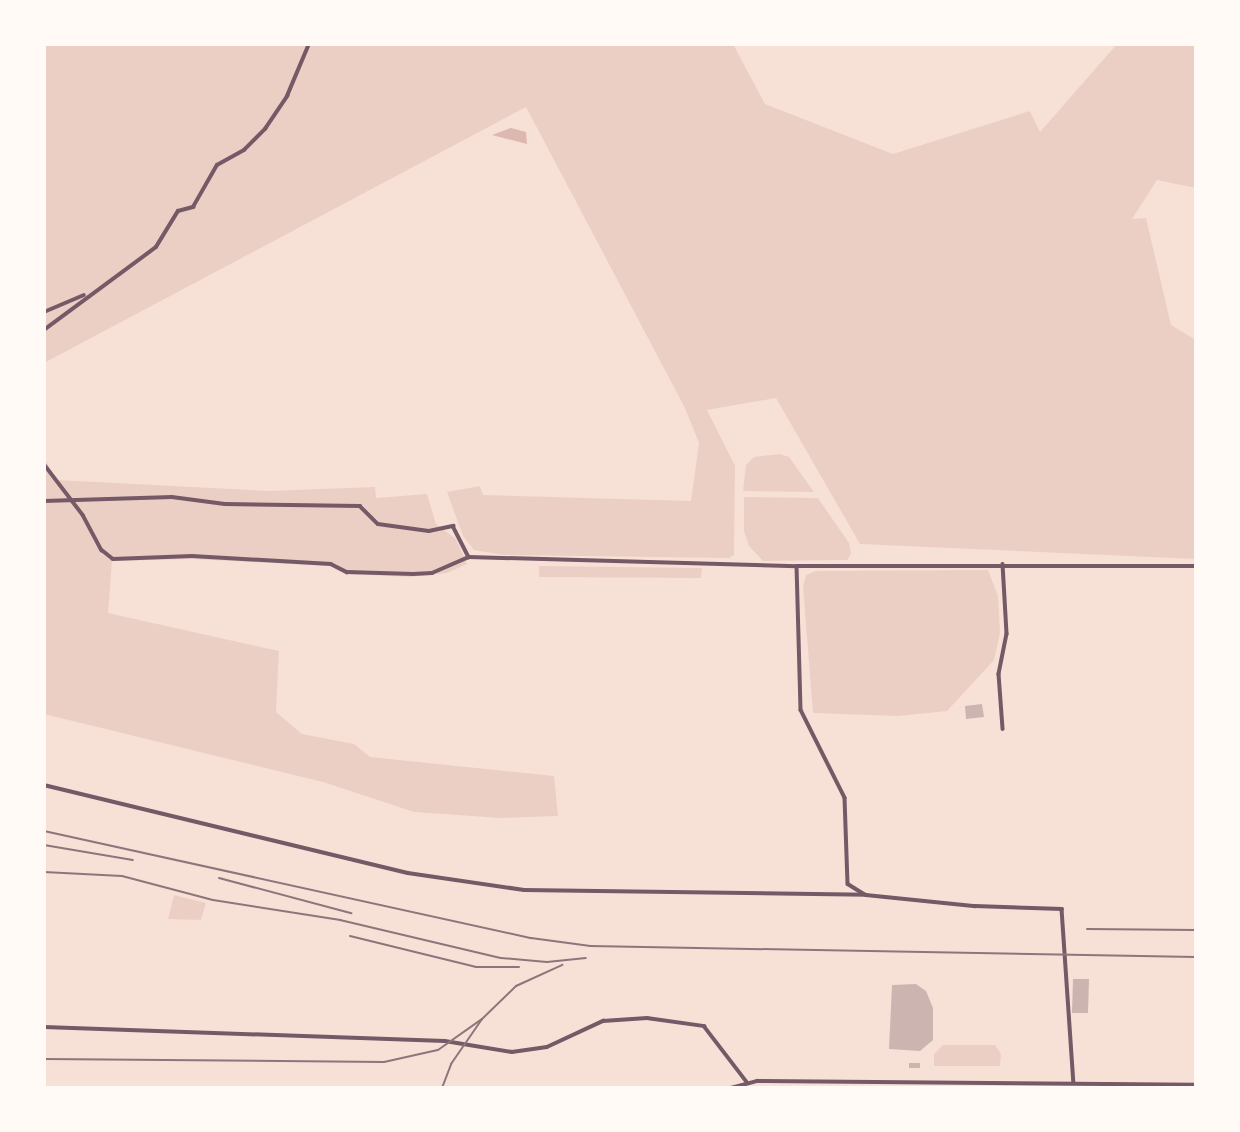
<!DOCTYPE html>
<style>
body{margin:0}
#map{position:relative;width:1240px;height:1132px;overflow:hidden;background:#f7e1d7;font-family:Mulish,sans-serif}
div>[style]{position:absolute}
.green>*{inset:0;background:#ebcfc5}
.water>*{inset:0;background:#dcb8b0}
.building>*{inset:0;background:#ccb4b1}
.minor>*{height:3.5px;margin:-1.75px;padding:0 1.75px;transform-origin:1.75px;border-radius:1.75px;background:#755966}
.tertiary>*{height:3.5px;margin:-1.75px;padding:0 1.75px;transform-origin:1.75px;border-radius:1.75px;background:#755966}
.rail>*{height:2px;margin:-1px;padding:0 1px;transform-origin:1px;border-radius:1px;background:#8f747c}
span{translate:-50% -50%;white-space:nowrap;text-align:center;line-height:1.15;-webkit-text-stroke:5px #fffaf5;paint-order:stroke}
.frame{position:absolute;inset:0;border:46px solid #fffaf5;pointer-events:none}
</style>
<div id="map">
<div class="green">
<div style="clip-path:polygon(44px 44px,733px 44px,765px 104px,893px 154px,1030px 111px,1040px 132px,1117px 44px,1196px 44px,1196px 188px,1157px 180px,1132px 219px,1146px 218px,1171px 325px,1196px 340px,1196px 559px,860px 544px,776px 398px,707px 410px,735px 466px,734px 555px,729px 558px,503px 555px,474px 550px,463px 536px,447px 492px,480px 486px,483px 495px,691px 501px,699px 443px,685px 408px,526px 107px,44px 363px)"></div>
<div style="clip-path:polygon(780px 454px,789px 457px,814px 492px,743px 491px,746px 465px,754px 457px)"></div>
<div style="clip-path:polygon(44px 458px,57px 480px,269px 491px,375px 487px,376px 498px,427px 494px,436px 524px,456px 539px,467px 564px,447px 573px,410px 577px,346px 574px,331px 566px,191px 559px,112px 561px,108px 613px,279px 651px,276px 712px,302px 734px,354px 744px,370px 757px,554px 776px,558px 816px,501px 818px,414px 812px,323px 782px,44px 714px)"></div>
<div style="clip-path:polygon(744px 497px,818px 498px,849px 543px,851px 554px,847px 560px,763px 561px,749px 546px,744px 531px)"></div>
<div style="clip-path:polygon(539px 566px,702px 568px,701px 578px,539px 577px)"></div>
<div style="clip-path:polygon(988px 570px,998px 596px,1000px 633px,994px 660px,947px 711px,898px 716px,813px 713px,803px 587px,806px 575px,816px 571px)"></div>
<div style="clip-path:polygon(174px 895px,206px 903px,201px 920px,168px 919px)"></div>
<div style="clip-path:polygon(943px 1045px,995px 1045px,1001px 1054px,1000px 1066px,934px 1066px,934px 1054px)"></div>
</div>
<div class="water">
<div style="clip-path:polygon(511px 128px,526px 132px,527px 144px,492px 135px)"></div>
</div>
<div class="building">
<div style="clip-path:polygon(982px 704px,984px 717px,966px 719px,965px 706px)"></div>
<div style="clip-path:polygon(1073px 979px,1089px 979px,1088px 1013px,1072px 1013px)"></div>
<div style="clip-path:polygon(916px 984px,926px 991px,933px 1008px,933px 1040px,920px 1051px,889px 1049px,892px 985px)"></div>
<div style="clip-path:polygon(909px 1063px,920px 1063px,920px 1068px,909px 1068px)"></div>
</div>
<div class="minor">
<div style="left:44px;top:312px;width:43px;rotate:-23deg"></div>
<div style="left:44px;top:330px;width:139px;rotate:-36.5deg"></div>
<div style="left:156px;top:247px;width:42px;rotate:-58.6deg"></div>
<div style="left:178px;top:211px;width:16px;rotate:-15deg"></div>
<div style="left:193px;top:207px;width:48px;rotate:-60.3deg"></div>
<div style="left:217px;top:165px;width:31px;rotate:-29deg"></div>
<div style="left:244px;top:150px;width:30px;rotate:-45deg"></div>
<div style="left:265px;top:129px;width:40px;rotate:-56deg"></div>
<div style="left:287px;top:96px;width:56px;rotate:-67.1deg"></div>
<div style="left:44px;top:464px;width:64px;rotate:52.6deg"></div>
<div style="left:83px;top:515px;width:40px;rotate:62deg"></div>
<div style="left:102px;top:550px;width:14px;rotate:39deg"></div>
<div style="left:113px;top:559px;width:79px;rotate:-2.2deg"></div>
<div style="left:192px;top:556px;width:139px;rotate:3.3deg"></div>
<div style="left:331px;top:564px;width:18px;rotate:27deg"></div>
<div style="left:347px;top:572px;width:66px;rotate:1.7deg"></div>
<div style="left:413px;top:574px;width:19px;rotate:-3deg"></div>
<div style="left:432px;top:573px;width:40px;rotate:-23.4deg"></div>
<div style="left:469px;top:557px;width:328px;rotate:1.6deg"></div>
<div style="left:797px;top:566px;width:399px"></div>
<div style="left:44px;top:501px;width:128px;rotate:-1.8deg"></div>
<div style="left:172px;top:497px;width:53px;rotate:7.5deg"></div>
<div style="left:225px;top:504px;width:135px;rotate:0.8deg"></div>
<div style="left:360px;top:506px;width:25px;rotate:45deg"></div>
<div style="left:378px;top:524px;width:51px;rotate:7.8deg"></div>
<div style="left:429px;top:531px;width:25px;rotate:-12deg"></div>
<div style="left:453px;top:526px;width:35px;rotate:63deg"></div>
<div style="left:1003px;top:564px;width:70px;rotate:86.7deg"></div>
<div style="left:1007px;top:634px;width:41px;rotate:101.3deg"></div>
<div style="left:999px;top:674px;width:55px;rotate:85.8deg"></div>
<div style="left:797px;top:566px;width:144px;rotate:88.4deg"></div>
<div style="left:801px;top:710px;width:98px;rotate:63.4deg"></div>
<div style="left:845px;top:798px;width:86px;rotate:88deg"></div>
<div style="left:848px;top:884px;width:19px;rotate:32deg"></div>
<div style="left:44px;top:785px;width:374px;rotate:13.6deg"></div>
<div style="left:408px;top:873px;width:117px;rotate:8.3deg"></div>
<div style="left:524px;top:890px;width:342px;rotate:0.8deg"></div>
<div style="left:866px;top:895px;width:110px;rotate:5.8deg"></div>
<div style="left:975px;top:906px;width:87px;rotate:2deg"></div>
<div style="left:1062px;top:909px;width:174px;rotate:86.1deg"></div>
<div style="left:44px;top:1027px;width:401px;rotate:2deg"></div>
<div style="left:445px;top:1041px;width:68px;rotate:9.3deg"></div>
<div style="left:512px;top:1052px;width:35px;rotate:-8deg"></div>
<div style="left:547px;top:1047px;width:62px;rotate:-24.9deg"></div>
<div style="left:603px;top:1021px;width:44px;rotate:-3.9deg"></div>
<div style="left:647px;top:1018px;width:58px;rotate:8deg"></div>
<div style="left:704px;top:1026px;width:71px;rotate:52.5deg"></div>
</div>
<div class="tertiary">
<div style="left:731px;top:1088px;width:27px;rotate:-15deg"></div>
<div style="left:757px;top:1081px;width:439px;rotate:0.5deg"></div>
</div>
<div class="rail">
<div style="left:44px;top:831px;width:499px;rotate:12.4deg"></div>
<div style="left:531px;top:938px;width:60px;rotate:7.7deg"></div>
<div style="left:590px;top:946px;width:606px;rotate:1.04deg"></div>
<div style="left:44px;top:845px;width:90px;rotate:9.6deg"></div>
<div style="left:44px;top:872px;width:78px;rotate:2.9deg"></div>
<div style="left:122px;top:876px;width:94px;rotate:14.8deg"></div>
<div style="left:213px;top:900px;width:129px;rotate:8.9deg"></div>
<div style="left:340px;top:920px;width:165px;rotate:13.3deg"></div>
<div style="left:501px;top:958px;width:46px;rotate:5deg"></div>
<div style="left:547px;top:962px;width:39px;rotate:-6deg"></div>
<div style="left:219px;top:878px;width:137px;rotate:14.9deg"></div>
<div style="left:1087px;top:929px;width:109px;rotate:0.5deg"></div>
<div style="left:350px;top:936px;width:130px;rotate:13.8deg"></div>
<div style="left:476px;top:967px;width:43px"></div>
<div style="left:44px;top:1059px;width:340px;rotate:0.5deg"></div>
<div style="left:384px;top:1062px;width:55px;rotate:-12.5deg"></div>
<div style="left:438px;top:1050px;width:54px;rotate:-35.2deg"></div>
<div style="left:442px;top:1088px;width:26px;rotate:-69deg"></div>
<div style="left:451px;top:1064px;width:55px;rotate:-55.4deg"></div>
<div style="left:482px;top:1019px;width:47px;rotate:-44.1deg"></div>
<div style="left:516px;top:986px;width:51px;rotate:-24.5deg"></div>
</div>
<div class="frame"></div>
</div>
